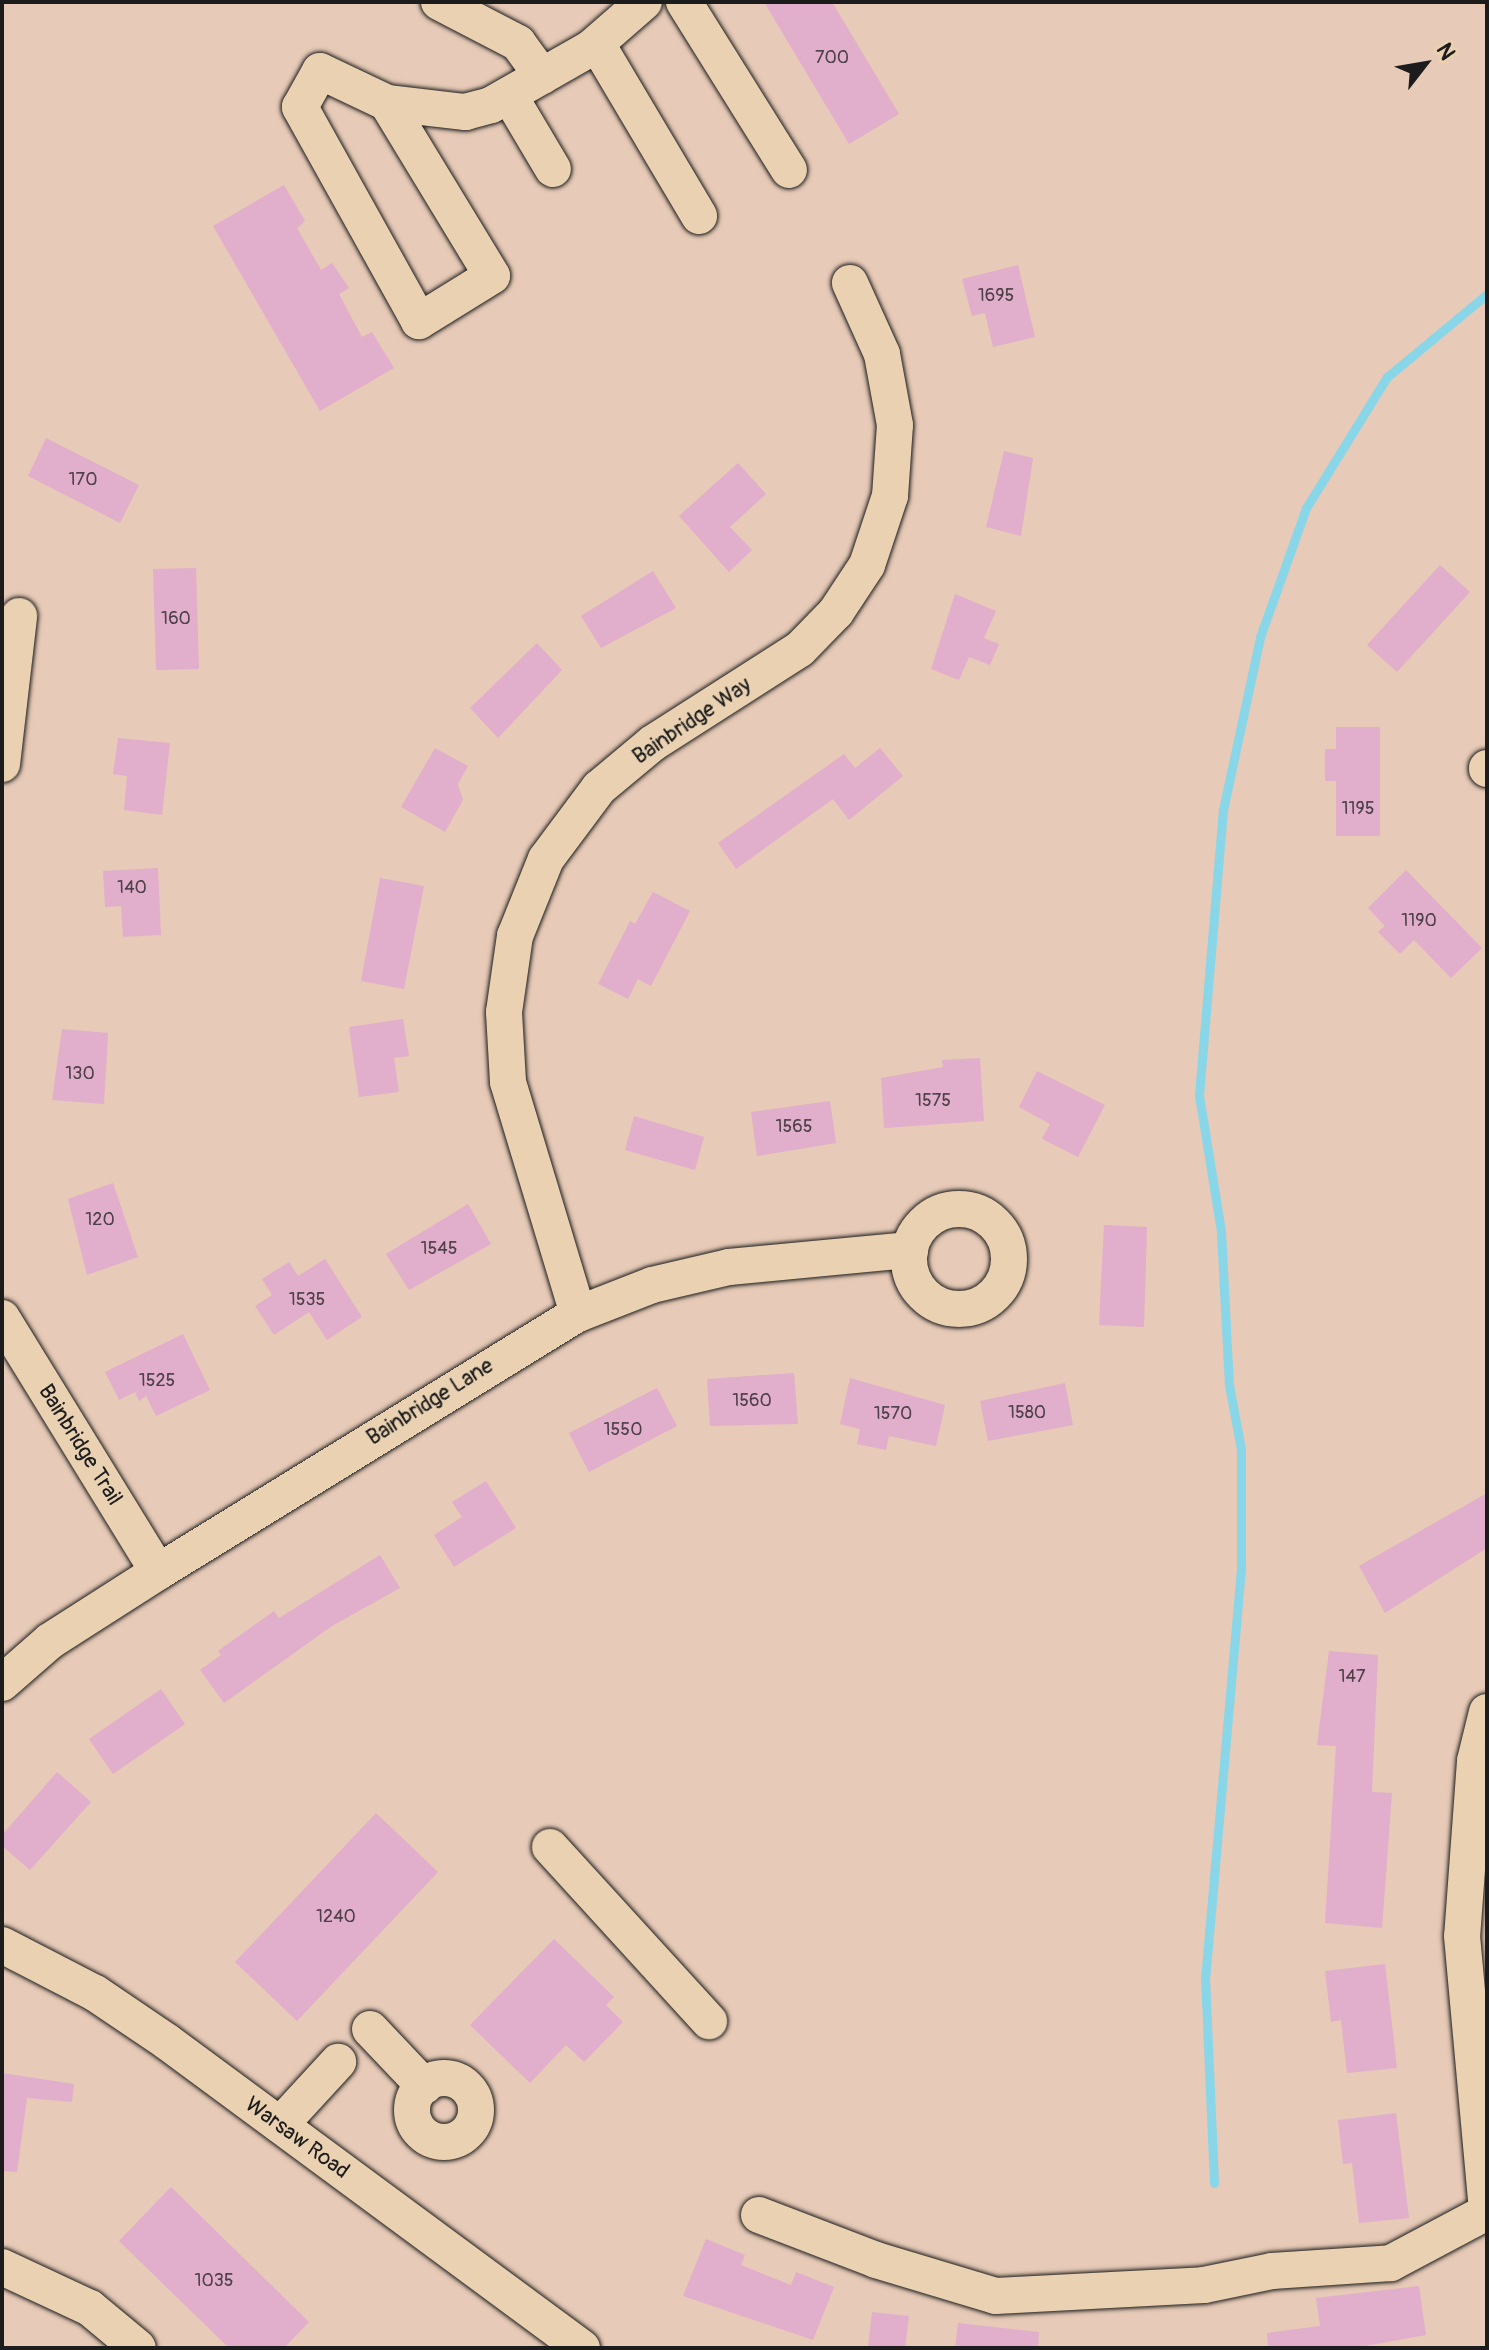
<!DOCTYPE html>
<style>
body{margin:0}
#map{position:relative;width:1489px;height:2350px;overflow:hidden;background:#e7cab7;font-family:Pangolin,sans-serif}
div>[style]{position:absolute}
.stream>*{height:9px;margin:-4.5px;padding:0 4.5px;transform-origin:4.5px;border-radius:4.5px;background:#89d6e8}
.building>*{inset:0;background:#e1aecb}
.roads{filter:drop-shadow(0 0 2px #1c1c1c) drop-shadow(0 0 2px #1c1c1c)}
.minor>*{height:36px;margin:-18px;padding:0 18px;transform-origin:18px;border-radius:18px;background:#e9d1b2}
.minor>.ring{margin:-18px;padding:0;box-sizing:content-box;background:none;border:36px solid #e9d1b2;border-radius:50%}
span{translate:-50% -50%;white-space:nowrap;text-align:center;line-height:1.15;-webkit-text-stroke:6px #e9d1b2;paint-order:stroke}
.number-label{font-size:18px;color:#4d4048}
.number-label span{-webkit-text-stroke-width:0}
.street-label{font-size:22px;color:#1c1c1c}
.frame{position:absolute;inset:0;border:4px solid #1c1c1c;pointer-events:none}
.north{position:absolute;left:1385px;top:24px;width:80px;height:80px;-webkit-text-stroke:6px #e9d1b2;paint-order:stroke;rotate:59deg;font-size:22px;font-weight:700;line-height:32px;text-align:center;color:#1c1c1c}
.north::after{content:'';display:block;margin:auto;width:28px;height:36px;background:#1c1c1c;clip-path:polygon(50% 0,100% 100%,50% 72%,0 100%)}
</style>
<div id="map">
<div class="stream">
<div style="left:1214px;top:2183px;width:203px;rotate:-92.5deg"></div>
<div style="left:1205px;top:1980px;width:415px;rotate:-85deg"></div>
<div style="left:1241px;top:1567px;width:118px;rotate:-90deg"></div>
<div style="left:1241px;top:1449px;width:65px;rotate:-100.6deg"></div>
<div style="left:1229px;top:1385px;width:154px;rotate:-93deg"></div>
<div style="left:1221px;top:1231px;width:138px;rotate:-99.2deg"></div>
<div style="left:1199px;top:1095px;width:286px;rotate:-85.2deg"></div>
<div style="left:1223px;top:810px;width:177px;rotate:-77.9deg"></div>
<div style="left:1260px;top:637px;width:137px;rotate:-70.4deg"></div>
<div style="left:1306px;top:508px;width:154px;rotate:-58.3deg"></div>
<div style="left:1387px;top:377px;width:130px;rotate:-39.7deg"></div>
</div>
<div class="building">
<div style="clip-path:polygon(764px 2px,832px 2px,899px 114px,849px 144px)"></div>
<div style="clip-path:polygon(284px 185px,305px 221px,297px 228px,321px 270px,332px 263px,349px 288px,339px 294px,362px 337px,372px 332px,394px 368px,320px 411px,213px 226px)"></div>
<div style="clip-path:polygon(1018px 265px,1035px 337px,993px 347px,985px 313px,972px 316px,962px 279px)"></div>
<div style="clip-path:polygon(46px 438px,139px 485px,120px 523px,28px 476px)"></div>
<div style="clip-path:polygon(1004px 451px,1033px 458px,1021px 536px,986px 527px)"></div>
<div style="clip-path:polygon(738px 463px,766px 494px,730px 527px,752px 550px,729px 572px,679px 516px)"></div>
<div style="clip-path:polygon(1440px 565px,1470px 592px,1397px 672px,1367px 645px)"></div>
<div style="clip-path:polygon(196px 568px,199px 669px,156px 670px,153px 569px)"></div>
<div style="clip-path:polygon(653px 571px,676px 608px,601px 648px,581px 616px)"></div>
<div style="clip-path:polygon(955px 594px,996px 611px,984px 638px,999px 644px,990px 665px,969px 657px,959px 680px,931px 669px)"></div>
<div style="clip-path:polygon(537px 643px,562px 670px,498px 738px,470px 708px)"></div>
<div style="clip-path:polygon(1336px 727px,1380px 727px,1380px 836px,1336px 836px,1336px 781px,1325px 781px,1325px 749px,1336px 749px)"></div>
<div style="clip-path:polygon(118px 738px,170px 743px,162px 815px,124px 810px,127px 776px,113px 774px)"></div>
<div style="clip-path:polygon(435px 748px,468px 766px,458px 784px,463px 800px,445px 832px,401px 807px)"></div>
<div style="clip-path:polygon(880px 748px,903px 776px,849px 820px,833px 799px,736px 869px,718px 843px,844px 754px,855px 768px)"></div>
<div style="clip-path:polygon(158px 868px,161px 935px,123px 937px,121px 906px,105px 907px,103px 871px)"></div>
<div style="clip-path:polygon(1406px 870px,1482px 948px,1451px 978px,1414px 940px,1400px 954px,1378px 932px,1385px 926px,1368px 908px)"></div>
<div style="clip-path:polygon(380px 878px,424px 886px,404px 989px,361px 981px)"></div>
<div style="clip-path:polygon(653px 892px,690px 911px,651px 986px,638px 979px,628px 999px,598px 984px,630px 921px,635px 924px)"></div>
<div style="clip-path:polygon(403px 1019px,409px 1056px,394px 1058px,399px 1092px,359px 1097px,349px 1027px)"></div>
<div style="clip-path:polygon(62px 1029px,108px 1033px,104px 1104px,52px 1100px)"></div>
<div style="clip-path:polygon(980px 1058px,984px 1121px,884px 1128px,881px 1078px,943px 1067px,942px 1060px)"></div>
<div style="clip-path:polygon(1037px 1071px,1105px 1105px,1078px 1157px,1042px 1139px,1050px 1124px,1019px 1107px)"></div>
<div style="clip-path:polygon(830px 1101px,836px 1143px,757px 1156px,751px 1112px)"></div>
<div style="clip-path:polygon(634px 1116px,704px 1137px,695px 1170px,625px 1150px)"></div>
<div style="clip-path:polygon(113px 1183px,138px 1257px,87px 1275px,68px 1199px)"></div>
<div style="clip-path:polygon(468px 1204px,491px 1244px,409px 1290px,386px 1254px)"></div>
<div style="clip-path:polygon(1104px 1225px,1147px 1227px,1144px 1327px,1099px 1325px)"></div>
<div style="clip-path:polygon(325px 1259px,362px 1317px,327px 1340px,309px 1312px,274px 1335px,255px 1306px,272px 1295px,262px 1279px,289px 1262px,298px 1276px)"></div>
<div style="clip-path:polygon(183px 1334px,210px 1390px,156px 1416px,146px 1396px,139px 1401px,135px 1392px,119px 1400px,105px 1372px)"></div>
<div style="clip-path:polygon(794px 1373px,798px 1424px,710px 1426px,707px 1379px)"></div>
<div style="clip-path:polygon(850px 1378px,945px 1405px,936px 1446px,889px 1436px,886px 1450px,857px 1444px,860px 1429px,840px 1424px)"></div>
<div style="clip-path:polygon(1065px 1383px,1073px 1425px,988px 1441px,980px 1401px)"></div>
<div style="clip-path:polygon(657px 1388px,677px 1426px,589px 1472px,569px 1433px)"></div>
<div style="clip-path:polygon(486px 1481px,516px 1528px,454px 1567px,434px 1535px,462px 1517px,452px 1502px)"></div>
<div style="clip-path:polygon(1487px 1493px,1487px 1548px,1385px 1613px,1359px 1566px)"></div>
<div style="clip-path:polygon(380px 1555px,400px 1588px,332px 1626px,224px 1703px,200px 1670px,221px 1655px,218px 1651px,274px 1611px,279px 1618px)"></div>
<div style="clip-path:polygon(1329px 1651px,1378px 1655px,1372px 1792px,1392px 1793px,1382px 1928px,1325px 1923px,1336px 1746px,1317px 1745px)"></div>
<div style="clip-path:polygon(161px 1689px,185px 1724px,113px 1774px,89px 1739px)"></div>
<div style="clip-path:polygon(57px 1772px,91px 1802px,30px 1870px,2px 1846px,2px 1835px)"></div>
<div style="clip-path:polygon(376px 1813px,438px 1872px,297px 2021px,235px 1962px)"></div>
<div style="clip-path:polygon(554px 1939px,614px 1997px,606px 2005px,623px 2022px,584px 2062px,566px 2045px,530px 2083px,470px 2025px)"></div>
<div style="clip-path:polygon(1385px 1964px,1397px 2068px,1347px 2073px,1341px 2020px,1331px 2022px,1325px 1971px)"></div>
<div style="clip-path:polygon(2px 2073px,74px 2084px,72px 2102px,27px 2098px,17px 2172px,2px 2171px)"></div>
<div style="clip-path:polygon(1396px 2113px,1409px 2218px,1359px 2223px,1352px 2163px,1343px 2164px,1338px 2120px)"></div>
<div style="clip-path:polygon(171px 2187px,309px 2322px,284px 2348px,229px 2348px,119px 2241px)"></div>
<div style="clip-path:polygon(706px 2239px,745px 2255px,741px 2265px,791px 2285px,796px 2272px,834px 2287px,813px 2340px,683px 2296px)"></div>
<div style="clip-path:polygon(1419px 2286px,1426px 2335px,1354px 2348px,1268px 2348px,1267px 2333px,1320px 2326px,1316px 2298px)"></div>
<div style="clip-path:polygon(872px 2312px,909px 2316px,905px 2348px,868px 2348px)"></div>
<div style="clip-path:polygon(958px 2323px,1039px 2332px,1038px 2348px,955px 2348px)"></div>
</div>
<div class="roads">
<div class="minor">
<div style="left:439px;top:2px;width:89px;rotate:27.4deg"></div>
<div style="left:518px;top:43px;width:41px;rotate:54deg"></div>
<div style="left:684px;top:2px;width:198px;rotate:58deg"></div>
<div style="left:597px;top:44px;width:200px;rotate:59.3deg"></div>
<div style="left:509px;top:95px;width:86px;rotate:59.3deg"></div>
<div style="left:387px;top:103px;width:202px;rotate:58.7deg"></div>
<div style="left:492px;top:276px;width:86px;rotate:148.3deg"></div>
<div style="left:419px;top:321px;width:245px;rotate:-119.1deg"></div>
<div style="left:300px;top:107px;width:41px;rotate:-60.9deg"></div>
<div style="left:320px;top:71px;width:74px;rotate:25.5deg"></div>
<div style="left:387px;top:103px;width:79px;rotate:6.6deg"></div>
<div style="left:465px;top:112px;width:27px;rotate:-15deg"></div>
<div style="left:491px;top:105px;width:115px;rotate:-29.7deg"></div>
<div style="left:591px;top:48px;width:70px;rotate:-41deg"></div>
<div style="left:2px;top:764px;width:149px;rotate:-83.4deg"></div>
<div style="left:1487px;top:768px;width:1px;rotate:90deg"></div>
<div class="ring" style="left:909px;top:1209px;width:64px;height:64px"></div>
<div style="left:578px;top:1314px;width:242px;rotate:-106.8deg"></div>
<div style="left:508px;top:1082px;width:70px;rotate:-93.3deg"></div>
<div style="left:504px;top:1012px;width:77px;rotate:-81.8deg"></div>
<div style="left:515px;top:936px;width:83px;rotate:-68.1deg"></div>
<div style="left:546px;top:859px;width:89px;rotate:-53.3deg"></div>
<div style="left:599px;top:788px;width:70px;rotate:-39.8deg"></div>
<div style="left:653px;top:743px;width:174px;rotate:-32.6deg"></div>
<div style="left:800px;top:649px;width:52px;rotate:-45.8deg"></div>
<div style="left:836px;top:612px;width:56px;rotate:-56.6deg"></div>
<div style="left:867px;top:565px;width:73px;rotate:-71.6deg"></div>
<div style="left:890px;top:496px;width:71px;rotate:-86deg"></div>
<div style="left:895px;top:425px;width:72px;rotate:-100.4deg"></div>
<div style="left:882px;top:354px;width:78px;rotate:-114.3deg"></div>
<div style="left:2px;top:1318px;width:298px;rotate:58.4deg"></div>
<div style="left:2px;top:1683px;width:64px;rotate:-41.2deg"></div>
<div style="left:50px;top:1641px;width:128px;rotate:-32.6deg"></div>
<div style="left:158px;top:1572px;width:493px;rotate:-31.6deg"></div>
<div style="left:578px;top:1314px;width:79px;rotate:-21.4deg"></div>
<div style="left:652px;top:1285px;width:79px;rotate:-13.2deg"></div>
<div style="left:729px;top:1267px;width:182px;rotate:-5.4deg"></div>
<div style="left:1487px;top:1712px;width:50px;rotate:103.8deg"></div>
<div style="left:1475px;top:1761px;width:175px;rotate:94.2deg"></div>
<div style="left:1462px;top:1936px;width:275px;rotate:84.8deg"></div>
<div style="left:550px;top:1847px;width:236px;rotate:47.6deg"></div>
<div style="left:2px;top:1945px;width:105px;rotate:27.3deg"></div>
<div style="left:95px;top:1993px;width:86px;rotate:34.1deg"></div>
<div style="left:166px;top:2041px;width:517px;rotate:36.43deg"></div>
<div style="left:370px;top:2029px;width:79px;rotate:46.5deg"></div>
<div class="ring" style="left:412px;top:2078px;width:28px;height:28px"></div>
<div style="left:280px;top:2125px;width:86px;rotate:-47.4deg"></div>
<div style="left:759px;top:2215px;width:125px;rotate:21deg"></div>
<div style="left:876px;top:2260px;width:125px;rotate:16.7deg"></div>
<div style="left:996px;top:2296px;width:208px;rotate:-3deg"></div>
<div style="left:1204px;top:2285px;width:69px;rotate:-11.6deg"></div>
<div style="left:1272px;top:2271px;width:119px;rotate:-3.8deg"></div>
<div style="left:1391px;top:2263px;width:109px;rotate:-28deg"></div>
<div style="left:2px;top:2267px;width:97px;rotate:25deg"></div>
<div style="left:90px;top:2308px;width:62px;rotate:39.8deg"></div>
</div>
</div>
<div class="number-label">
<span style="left:832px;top:58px">700</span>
<span style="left:996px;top:296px">1695</span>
<span style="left:83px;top:480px">170</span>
<span style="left:176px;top:619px">160</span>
<span style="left:1358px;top:809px">1195</span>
<span style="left:132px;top:888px">140</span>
<span style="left:1419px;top:921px">1190</span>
<span style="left:80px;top:1074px">130</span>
<span style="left:933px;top:1101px">1575</span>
<span style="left:794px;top:1127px">1565</span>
<span style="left:100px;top:1220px">120</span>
<span style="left:439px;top:1249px">1545</span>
<span style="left:307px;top:1300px">1535</span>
<span style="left:157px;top:1381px">1525</span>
<span style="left:752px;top:1401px">1560</span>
<span style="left:1027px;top:1413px">1580</span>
<span style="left:893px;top:1414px">1570</span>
<span style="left:623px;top:1430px">1550</span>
<span style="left:1352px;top:1677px">147</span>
<span style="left:336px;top:1917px">1240</span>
<span style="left:214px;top:2281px">1035</span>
</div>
<div class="street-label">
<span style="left:692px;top:721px;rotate:-34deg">Bainbridge Way</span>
<span style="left:430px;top:1402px;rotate:-32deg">Bainbridge Lane</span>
<span style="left:80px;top:1445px;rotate:58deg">Bainbridge Trail</span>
<span style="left:297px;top:2138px;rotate:36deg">Warsaw Road</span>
</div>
<div class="frame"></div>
<div class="north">N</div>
</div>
